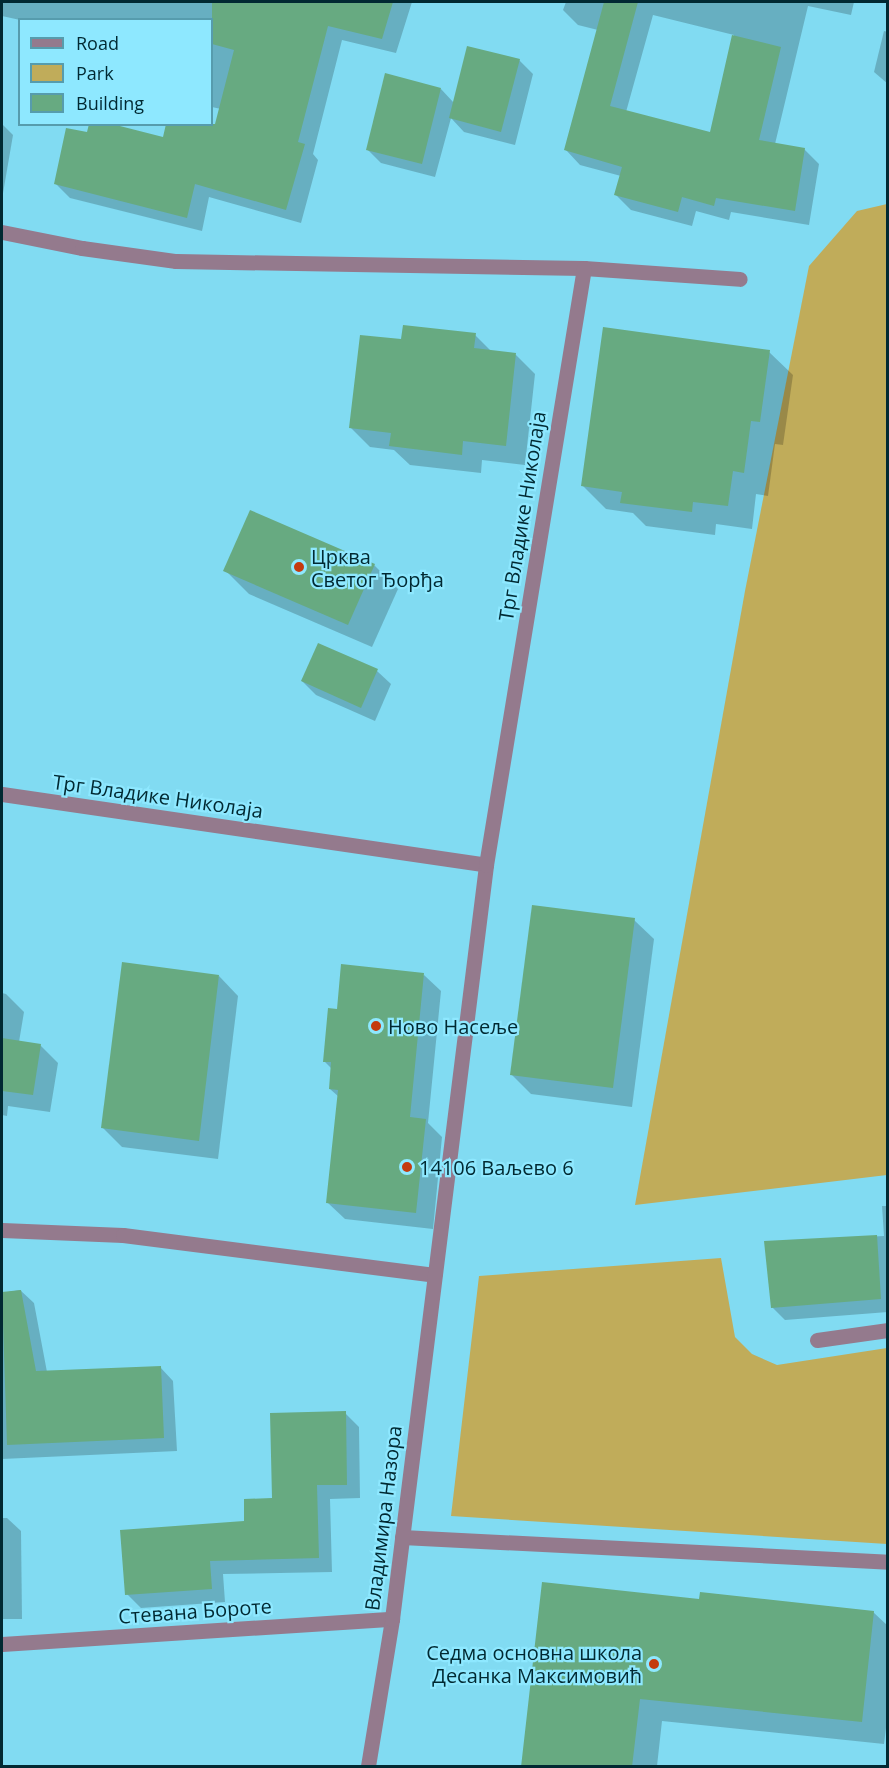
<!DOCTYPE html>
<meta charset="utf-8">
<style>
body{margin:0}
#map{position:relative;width:889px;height:1768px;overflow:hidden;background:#81dbf2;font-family:"Open Sans",sans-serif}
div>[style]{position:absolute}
.green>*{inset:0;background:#c0ac5a}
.shadow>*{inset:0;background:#0003}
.building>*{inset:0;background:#67aa81}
.minor>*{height:15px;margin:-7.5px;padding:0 7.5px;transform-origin:7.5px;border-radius:7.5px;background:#947a8d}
.dots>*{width:16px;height:16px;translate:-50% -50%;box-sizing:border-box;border:3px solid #8ee8ff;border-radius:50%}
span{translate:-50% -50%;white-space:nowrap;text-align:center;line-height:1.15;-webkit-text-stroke:4.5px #8ee8ff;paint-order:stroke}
.street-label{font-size:20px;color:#012932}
.poi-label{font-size:20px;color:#012932}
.left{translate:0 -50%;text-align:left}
.right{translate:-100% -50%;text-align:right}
.frame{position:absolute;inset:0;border:3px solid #012932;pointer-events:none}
.legend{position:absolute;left:18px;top:18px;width:195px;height:108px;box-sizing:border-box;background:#8ee8ff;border:2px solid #569cad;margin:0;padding:8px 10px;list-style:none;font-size:18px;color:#012932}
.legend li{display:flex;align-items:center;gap:12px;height:30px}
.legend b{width:30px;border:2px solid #569cad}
</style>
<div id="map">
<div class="green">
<div style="clip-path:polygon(887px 204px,887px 1175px,635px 1205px,745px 591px,809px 266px,857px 211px)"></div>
<div style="clip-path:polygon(721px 1258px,735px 1337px,752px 1354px,777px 1365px,887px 1348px,887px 1544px,451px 1516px,479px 1276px)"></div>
</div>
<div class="shadow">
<div style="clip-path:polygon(2px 2px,412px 2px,396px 53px,342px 40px,313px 154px,318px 160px,301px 223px,209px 197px,202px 231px,70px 198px,56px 184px,247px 165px,256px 117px,212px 107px,212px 20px,20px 20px,2px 16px)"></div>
<div style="clip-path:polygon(evenodd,566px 2px,854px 2px,851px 15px,808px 6px,775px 144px,804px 149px,819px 164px,809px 225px,731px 212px,729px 220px,696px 211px,692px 226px,631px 210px,616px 195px,621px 176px,580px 165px,566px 150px,598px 30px,578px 25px,563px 10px,566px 2px,653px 15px,734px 35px,711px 133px,626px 112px,653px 15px)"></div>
<div style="clip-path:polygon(884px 31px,888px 32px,888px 84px,874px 72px)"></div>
<div style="clip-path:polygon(519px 60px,533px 74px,515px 145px,464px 132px,451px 118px,435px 177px,381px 163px,367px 149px,441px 89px,454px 103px)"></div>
<div style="clip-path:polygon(2px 124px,13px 135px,2px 199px)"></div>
<div style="clip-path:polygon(475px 335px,492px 352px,516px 355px,535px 374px,525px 465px,482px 460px,481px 473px,410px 465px,394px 450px,370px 447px,350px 427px,402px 341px)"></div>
<div style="clip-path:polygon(769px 352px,793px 375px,783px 445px,775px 444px,768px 496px,756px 494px,752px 529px,716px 524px,715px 535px,646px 526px,633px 513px,606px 509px,583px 486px)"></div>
<div style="clip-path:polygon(374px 565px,398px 589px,372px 647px,249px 594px,225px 570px)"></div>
<div style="clip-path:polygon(377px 671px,391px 684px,375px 721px,316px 695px,302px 681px)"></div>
<div style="clip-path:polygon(634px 920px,654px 939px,632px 1107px,531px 1094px,512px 1075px)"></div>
<div style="clip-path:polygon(424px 975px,441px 991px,428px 1123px,442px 1137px,433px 1229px,345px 1219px,328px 1203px,339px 1097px,330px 1089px,332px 1069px,324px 1061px)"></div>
<div style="clip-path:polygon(219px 976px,238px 996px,218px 1159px,122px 1147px,103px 1128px)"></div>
<div style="clip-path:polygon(2px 993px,6px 994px,24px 1012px,19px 1042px,40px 1045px,58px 1063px,50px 1112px,8px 1106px,7px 1116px,2px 1115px)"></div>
<div style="clip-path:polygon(882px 1206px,888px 1206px,888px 1312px,785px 1320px,772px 1307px,765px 1242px,884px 1236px)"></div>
<div style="clip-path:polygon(20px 1290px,34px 1303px,47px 1372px,160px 1367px,173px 1381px,177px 1451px,2px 1459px,2px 1293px)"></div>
<div style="clip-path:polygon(345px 1413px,359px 1427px,360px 1498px,330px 1499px,332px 1572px,223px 1574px,225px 1602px,141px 1608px,127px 1594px,246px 1523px,274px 1500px)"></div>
<div style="clip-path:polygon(2px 1518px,7px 1518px,21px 1531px,22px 1619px,2px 1619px)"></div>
<div style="clip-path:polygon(701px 1601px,873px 1612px,888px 1626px,888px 1712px,884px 1744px,662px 1721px,657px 1766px,523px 1766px)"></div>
</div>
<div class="building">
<div style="clip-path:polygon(212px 2px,393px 2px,382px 39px,328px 26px,298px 142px,305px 144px,286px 210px,195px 184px,187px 218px,54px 184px,66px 128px,87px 132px,89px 124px,112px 124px,163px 137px,166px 124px,215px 124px,234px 50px,212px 44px)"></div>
<div style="clip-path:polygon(604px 2px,638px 2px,610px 106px,710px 132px,732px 35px,781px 47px,759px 140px,805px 148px,795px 211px,716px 198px,714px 206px,682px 197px,678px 212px,614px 195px,622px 167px,564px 150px)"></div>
<div style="clip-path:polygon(467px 46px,520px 59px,501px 132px,449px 118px)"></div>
<div style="clip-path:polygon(385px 73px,441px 88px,422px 164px,366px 150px)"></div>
<div style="clip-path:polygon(403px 325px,476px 333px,474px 348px,516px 353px,506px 446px,463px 441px,462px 455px,389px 446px,391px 433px,349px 428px,360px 335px,401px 339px)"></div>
<div style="clip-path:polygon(603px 327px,770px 350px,760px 422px,751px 421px,744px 473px,733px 471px,728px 506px,693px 502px,692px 512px,620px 503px,622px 492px,581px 486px)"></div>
<div style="clip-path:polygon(250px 510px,375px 564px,348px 625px,223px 571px)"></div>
<div style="clip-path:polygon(318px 643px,378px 669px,361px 708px,301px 681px)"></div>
<div style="clip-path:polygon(532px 905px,635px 918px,613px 1088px,510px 1075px)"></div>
<div style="clip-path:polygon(122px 962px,219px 975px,199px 1141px,101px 1128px)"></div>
<div style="clip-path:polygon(341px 964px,424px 973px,410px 1117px,426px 1119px,416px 1213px,326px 1203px,338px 1090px,329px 1089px,331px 1062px,323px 1062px,328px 1008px,337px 1009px)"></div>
<div style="clip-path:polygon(2px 1038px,41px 1044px,33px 1095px,2px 1091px)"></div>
<div style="clip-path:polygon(877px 1235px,881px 1299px,771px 1308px,764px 1241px)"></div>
<div style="clip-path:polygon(21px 1290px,36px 1371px,161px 1366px,164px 1438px,7px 1445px,2px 1292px)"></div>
<div style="clip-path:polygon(346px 1411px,347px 1485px,317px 1485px,319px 1558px,210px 1561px,212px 1589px,125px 1595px,120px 1530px,244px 1521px,244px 1499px,272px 1498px,270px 1413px)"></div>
<div style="clip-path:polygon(542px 1582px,699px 1599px,700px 1592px,874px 1611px,862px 1722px,640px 1699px,632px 1767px,521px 1767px)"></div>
</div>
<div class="minor">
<div style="left:2px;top:232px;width:82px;rotate:11.3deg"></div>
<div style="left:82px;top:248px;width:95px;rotate:7.9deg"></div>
<div style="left:176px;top:261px;width:408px;rotate:1deg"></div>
<div style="left:584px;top:268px;width:156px;rotate:4deg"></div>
<div style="left:2px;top:794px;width:489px;rotate:8.3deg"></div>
<div style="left:2px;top:1230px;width:121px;rotate:2.4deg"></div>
<div style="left:123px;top:1235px;width:314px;rotate:7.3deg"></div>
<div style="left:817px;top:1340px;width:72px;rotate:-8deg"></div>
<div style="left:402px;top:1537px;width:487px;rotate:2.9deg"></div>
<div style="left:2px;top:1644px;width:391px;rotate:-3.7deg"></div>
<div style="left:368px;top:1766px;width:149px;rotate:-80.7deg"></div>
<div style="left:392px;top:1619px;width:760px;rotate:-82.89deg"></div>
<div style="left:486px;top:865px;width:605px;rotate:-80.68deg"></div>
</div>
<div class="dots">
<div style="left:299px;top:567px;background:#c43b0e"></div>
<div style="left:376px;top:1026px;background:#c43b0e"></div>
<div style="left:407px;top:1167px;background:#c43b0e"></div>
<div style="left:654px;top:1664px;background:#c43b0e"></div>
</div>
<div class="street-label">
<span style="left:522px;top:516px;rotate:-81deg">Трг Владике Николаја</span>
<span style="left:158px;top:796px;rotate:8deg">Трг Владике Николаја</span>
<span style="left:383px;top:1518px;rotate:-83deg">Владимира Назора</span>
<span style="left:195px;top:1611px;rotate:-4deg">Стевана Бороте</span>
</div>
<div class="poi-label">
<span class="left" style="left:311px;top:568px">Црква<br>Светог Ђорђа</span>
<span class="left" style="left:388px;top:1026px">Ново Насеље</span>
<span class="left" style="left:419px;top:1167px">14106 Ваљево 6</span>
<span class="right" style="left:642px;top:1664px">Седма основна школа<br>Десанка Максимовић</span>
</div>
<div class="frame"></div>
<ul class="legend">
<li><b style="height:8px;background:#947a8d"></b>Road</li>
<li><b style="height:16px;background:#c0ac5a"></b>Park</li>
<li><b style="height:16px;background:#67aa81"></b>Building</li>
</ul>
</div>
